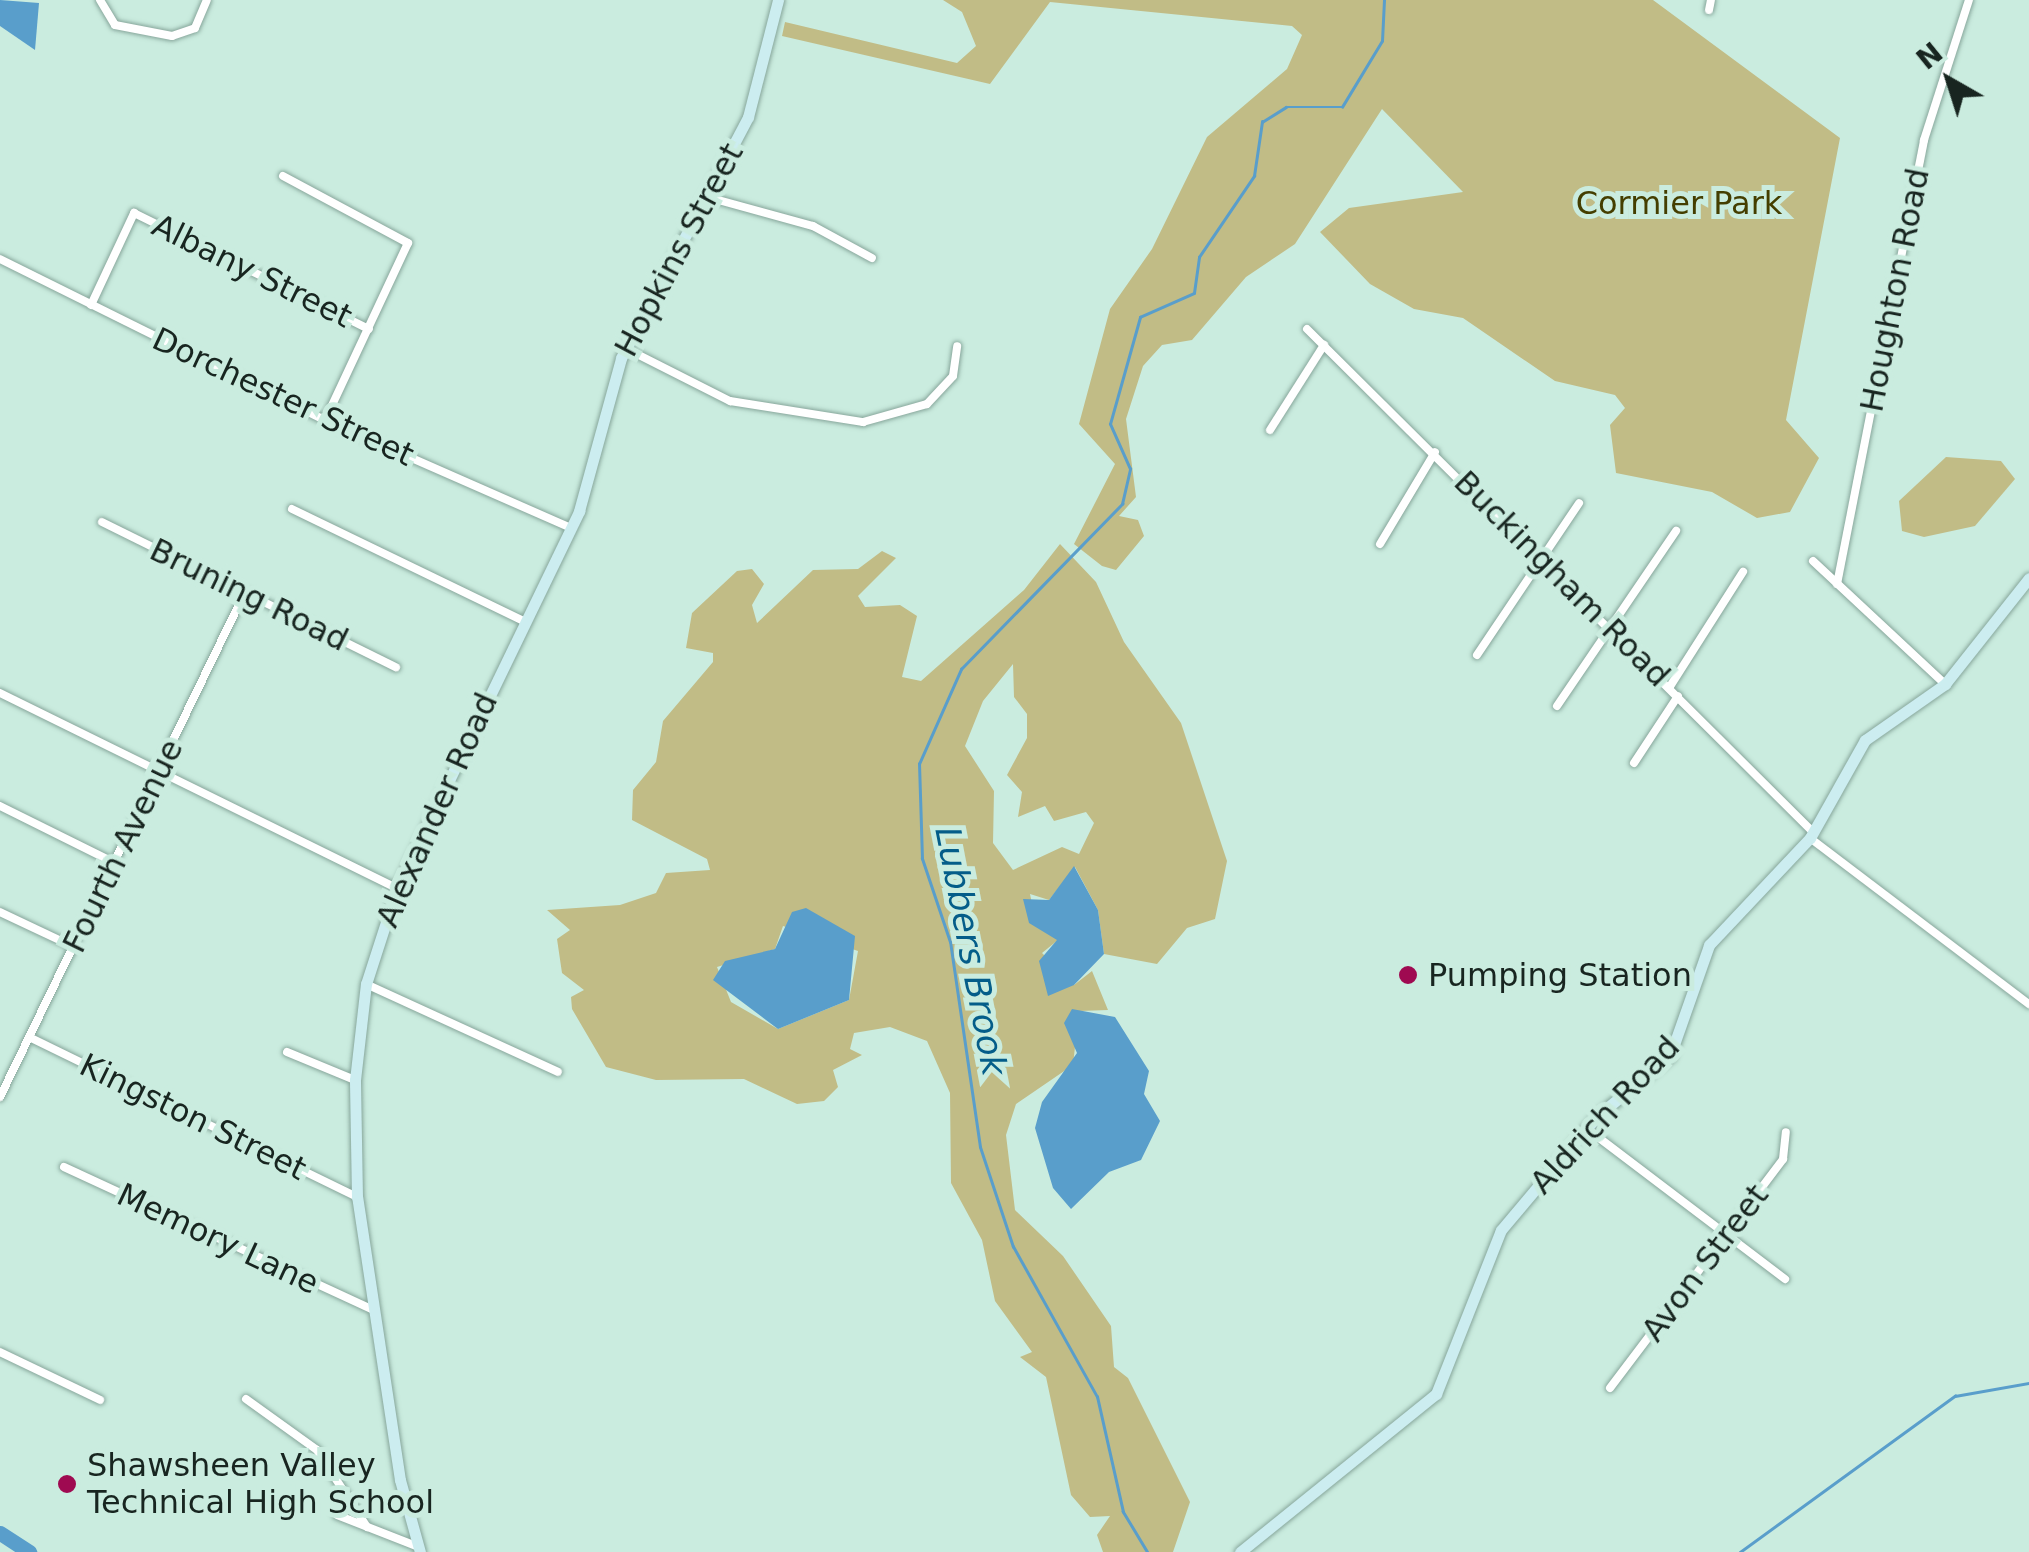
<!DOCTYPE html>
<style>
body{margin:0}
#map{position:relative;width:2029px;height:1552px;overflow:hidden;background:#caecdf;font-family:"DejaVu Sans",sans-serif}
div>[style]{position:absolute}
.green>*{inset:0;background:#c1bc86}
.water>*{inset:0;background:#599ecb}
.stream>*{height:2.5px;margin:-1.25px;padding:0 1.25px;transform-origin:1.25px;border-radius:1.25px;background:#599ecb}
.river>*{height:15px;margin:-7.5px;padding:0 7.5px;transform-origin:7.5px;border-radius:7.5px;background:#599ecb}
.roads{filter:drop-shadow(0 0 2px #87a69b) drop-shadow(0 0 2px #87a69b)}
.street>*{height:8px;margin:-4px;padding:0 4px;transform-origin:4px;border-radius:4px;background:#fff}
.secondary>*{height:11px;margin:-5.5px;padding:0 5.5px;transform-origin:5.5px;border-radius:5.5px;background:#ccedf0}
.dots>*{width:28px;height:28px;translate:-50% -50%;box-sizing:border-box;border:5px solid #caecdf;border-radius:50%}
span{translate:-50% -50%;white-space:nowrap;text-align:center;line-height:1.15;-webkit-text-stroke:10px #caecdf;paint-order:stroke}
.park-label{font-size:32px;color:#443e00}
.street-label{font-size:32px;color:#182520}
.poi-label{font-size:32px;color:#182520}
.left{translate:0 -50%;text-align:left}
.water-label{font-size:35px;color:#045d89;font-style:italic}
.north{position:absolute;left:1899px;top:30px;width:100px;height:100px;-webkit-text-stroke:8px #caecdf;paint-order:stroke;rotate:321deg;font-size:28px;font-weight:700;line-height:40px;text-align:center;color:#182520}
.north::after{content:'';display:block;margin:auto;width:35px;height:45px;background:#182520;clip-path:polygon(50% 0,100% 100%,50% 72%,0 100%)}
</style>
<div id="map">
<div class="green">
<div style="clip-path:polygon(943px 0,1653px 0,1840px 138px,1786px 420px,1819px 458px,1790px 512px,1757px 518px,1712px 492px,1616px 473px,1610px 425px,1625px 408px,1615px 395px,1555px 381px,1463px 318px,1414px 309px,1370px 284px,1320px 232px,1349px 208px,1463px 192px,1382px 109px,1295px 244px,1246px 277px,1192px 340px,1162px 345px,1143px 366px,1126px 419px,1136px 497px,1119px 516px,1138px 520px,1144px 536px,1116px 570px,1102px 566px,1074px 544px,1115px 464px,1079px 424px,1110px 309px,1152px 249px,1207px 137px,1287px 69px,1302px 35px,1292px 26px,1050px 2px,990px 84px,782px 36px,785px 22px,957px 63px,976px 46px,962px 12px)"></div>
<div style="clip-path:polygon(1946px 457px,2001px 461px,2015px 479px,1975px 526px,1924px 537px,1902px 531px,1899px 501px)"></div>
<div style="clip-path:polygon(evenodd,1060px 544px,1096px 582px,1124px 642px,1181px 723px,1227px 861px,1215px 919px,1187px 928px,1157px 964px,1104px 954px,1098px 910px,1075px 867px,1049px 900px,1030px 894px,1036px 924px,1058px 940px,1042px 953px,1074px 985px,1092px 971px,1108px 1010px,1079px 1011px,1073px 1065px,1016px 1104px,1006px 1135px,1015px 1210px,1063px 1256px,1111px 1326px,1114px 1367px,1128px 1378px,1190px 1502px,1173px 1552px,1103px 1552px,1097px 1535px,1110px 1516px,1090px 1517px,1071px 1495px,1046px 1377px,1020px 1357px,1032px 1352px,995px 1301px,982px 1240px,951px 1183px,950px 1093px,927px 1041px,890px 1027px,854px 1033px,850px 1049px,862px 1055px,833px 1070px,838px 1087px,824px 1101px,797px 1104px,744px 1079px,656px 1080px,606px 1067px,572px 1009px,571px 997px,584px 990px,562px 973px,557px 939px,570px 930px,547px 910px,620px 905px,656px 893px,666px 873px,710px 870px,707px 859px,632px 820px,633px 790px,656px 762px,663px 721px,713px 662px,713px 653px,686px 648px,692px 613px,737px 571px,752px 569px,764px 584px,752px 605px,757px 623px,813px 570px,858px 569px,882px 551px,896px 558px,858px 596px,865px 607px,900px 605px,917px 616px,902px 677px,921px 681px,1024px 590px,1060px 544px,1013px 664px,1014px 697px,1027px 714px,1027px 738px,1007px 775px,1022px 792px,1018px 817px,1045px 806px,1054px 821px,1086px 812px,1094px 823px,1079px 854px,1062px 847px,1013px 870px,993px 843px,994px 791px,965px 746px,983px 701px,1013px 664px,1060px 544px,783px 926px,858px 951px,849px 1000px,778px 1029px,731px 1002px,717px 967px,775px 949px,783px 926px)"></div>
</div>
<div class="water">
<div style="clip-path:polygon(0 0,39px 3px,35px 50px,0 26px)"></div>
<div style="clip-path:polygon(1074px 866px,1098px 910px,1104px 954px,1074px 985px,1048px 996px,1039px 961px,1057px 940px,1029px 923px,1023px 899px,1049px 900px)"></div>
<div style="clip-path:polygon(806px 908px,855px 936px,849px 1000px,778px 1029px,713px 980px,725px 961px,775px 949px,792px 912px)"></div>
<div style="clip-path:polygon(1072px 1009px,1115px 1017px,1149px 1071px,1144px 1094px,1160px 1121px,1141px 1160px,1109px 1172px,1071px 1209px,1053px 1188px,1035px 1128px,1042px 1102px,1077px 1053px,1064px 1023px)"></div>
</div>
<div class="stream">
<div style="left:1147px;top:1552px;width:47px;rotate:-121deg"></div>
<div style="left:1123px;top:1512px;width:118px;rotate:-102.7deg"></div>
<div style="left:1097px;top:1397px;width:172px;rotate:-119.2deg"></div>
<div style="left:1013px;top:1247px;width:105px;rotate:-108.3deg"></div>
<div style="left:980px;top:1147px;width:207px;rotate:-98.3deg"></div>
<div style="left:950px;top:942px;width:88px;rotate:-108.6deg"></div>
<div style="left:922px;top:859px;width:95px;rotate:-91.8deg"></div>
<div style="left:919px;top:764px;width:104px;rotate:-66.1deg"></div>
<div style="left:961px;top:669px;width:231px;rotate:-45.7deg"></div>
<div style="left:1122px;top:504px;width:36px;rotate:-77deg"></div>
<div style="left:1130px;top:469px;width:49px;rotate:-114deg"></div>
<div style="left:1110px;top:424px;width:111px;rotate:-74.3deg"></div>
<div style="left:1140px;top:317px;width:59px;rotate:-24deg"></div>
<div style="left:1194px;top:293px;width:36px;rotate:-82deg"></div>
<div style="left:1199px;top:257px;width:98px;rotate:-55.8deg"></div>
<div style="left:1254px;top:176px;width:55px;rotate:-81.6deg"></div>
<div style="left:1262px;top:122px;width:28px;rotate:-32deg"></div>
<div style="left:1286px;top:107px;width:56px"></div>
<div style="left:1342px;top:107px;width:77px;rotate:-58.8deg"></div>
<div style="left:1382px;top:41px;width:41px;rotate:-87.2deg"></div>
<div style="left:1740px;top:1552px;width:266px;rotate:-36deg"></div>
<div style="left:1955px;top:1396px;width:75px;rotate:-10deg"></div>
</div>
<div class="river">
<div style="left:0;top:1533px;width:35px;rotate:33deg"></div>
</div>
<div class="roads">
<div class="street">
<div style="left:100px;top:0;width:29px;rotate:59deg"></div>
<div style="left:115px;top:25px;width:58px;rotate:10.9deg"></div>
<div style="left:172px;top:36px;width:24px;rotate:-19deg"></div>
<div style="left:195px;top:28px;width:30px;rotate:-67deg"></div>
<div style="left:1709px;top:10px;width:10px;rotate:-79deg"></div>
<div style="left:283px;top:176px;width:142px;rotate:28.2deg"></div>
<div style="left:408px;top:243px;width:195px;rotate:115.1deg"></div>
<div style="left:711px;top:198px;width:106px;rotate:15.4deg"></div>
<div style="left:813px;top:226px;width:67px;rotate:28.5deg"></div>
<div style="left:0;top:259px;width:363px;rotate:26.4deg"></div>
<div style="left:325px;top:420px;width:269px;rotate:23.7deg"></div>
<div style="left:91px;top:305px;width:102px;rotate:-64.9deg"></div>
<div style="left:134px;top:213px;width:262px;rotate:26.3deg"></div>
<div style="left:1307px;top:329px;width:715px;rotate:44.83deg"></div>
<div style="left:625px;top:348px;width:118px;rotate:26.8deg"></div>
<div style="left:730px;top:401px;width:135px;rotate:9deg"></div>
<div style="left:863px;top:422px;width:66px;rotate:-15.7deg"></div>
<div style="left:927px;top:404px;width:38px;rotate:-47deg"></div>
<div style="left:953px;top:376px;width:30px;rotate:-82deg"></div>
<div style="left:1270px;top:430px;width:101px;rotate:-57.6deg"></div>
<div style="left:292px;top:509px;width:258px;rotate:25.8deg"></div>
<div style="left:102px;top:522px;width:328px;rotate:26.3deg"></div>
<div style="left:1380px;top:544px;width:107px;rotate:-59.1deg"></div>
<div style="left:1813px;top:561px;width:180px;rotate:43deg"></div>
<div style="left:1837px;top:584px;width:452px;rotate:-78.9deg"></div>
<div style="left:1924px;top:140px;width:147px;rotate:-72.2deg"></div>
<div style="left:1477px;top:655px;width:183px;rotate:-56.1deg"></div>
<div style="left:1669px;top:688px;width:138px;rotate:-57.5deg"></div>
<div style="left:0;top:693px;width:442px;rotate:26.2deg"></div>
<div style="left:1557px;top:706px;width:212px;rotate:-55.8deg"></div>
<div style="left:1634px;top:763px;width:80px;rotate:-56.7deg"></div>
<div style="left:0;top:806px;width:128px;rotate:26.4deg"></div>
<div style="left:1810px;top:838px;width:275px;rotate:37.2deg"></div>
<div style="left:0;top:912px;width:82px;rotate:25.3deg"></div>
<div style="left:366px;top:984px;width:211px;rotate:24.6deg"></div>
<div style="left:29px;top:1037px;width:365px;rotate:26deg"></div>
<div style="left:287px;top:1052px;width:74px;rotate:22.4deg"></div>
<div style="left:0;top:1097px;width:559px;rotate:-64.12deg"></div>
<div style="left:1586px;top:1128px;width:250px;rotate:37.2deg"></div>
<div style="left:64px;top:1167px;width:340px;rotate:24.8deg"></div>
<div style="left:0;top:1352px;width:111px;rotate:25.6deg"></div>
<div style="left:1610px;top:1388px;width:287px;rotate:-52.9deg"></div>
<div style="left:1783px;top:1159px;width:27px;rotate:-84deg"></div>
<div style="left:246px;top:1399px;width:87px;rotate:35.7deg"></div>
<div style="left:317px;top:1450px;width:92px;rotate:57deg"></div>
<div style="left:337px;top:1515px;width:85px;rotate:21.4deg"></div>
</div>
<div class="secondary">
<div style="left:420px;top:1552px;width:75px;rotate:-105.5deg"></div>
<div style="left:400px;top:1480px;width:286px;rotate:-98.6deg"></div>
<div style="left:357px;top:1197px;width:117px;rotate:-91deg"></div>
<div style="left:355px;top:1080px;width:97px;rotate:-83.5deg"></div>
<div style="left:366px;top:984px;width:101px;rotate:-72.1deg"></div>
<div style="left:397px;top:888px;width:419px;rotate:-64.2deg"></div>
<div style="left:579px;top:511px;width:159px;rotate:-74.6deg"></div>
<div style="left:621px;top:358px;width:272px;rotate:-62.2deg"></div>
<div style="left:748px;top:117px;width:121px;rotate:-75.6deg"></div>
<div style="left:1240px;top:1552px;width:252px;rotate:-38.9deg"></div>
<div style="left:1436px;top:1394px;width:176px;rotate:-68.4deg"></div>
<div style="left:1501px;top:1230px;width:148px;rotate:-49.9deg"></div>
<div style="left:1596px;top:1117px;width:96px;rotate:-39.5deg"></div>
<div style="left:1670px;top:1056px;width:118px;rotate:-70.6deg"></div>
<div style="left:1709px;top:945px;width:147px;rotate:-46.7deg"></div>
<div style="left:1810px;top:838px;width:112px;rotate:-60.7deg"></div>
<div style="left:1865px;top:740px;width:98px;rotate:-35deg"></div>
<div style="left:1945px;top:684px;width:135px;rotate:-51.6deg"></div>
</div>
</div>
<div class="dots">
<div style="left:1408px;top:975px;background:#9f0a51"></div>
<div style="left:67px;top:1484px;background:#9f0a51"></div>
</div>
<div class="park-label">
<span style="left:1679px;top:203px">Cormier Park</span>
</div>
<div class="street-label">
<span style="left:679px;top:250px;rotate:-62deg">Hopkins Street</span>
<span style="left:252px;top:271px;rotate:26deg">Albany Street</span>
<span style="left:1895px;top:290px;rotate:-79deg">Houghton Road</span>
<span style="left:283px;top:397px;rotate:25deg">Dorchester Street</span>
<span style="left:1562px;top:579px;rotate:45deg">Buckingham Road</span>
<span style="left:249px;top:595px;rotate:26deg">Bruning Road</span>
<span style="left:437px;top:810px;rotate:-66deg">Alexander Road</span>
<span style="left:123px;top:846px;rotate:-64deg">Fourth Avenue</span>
<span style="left:1605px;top:1115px;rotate:-47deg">Aldrich Road</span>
<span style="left:193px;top:1117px;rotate:26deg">Kingston Street</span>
<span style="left:218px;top:1239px;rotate:25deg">Memory Lane</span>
<span style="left:1705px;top:1263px;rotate:-53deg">Avon Street</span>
</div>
<div class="poi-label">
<span class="left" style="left:1428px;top:975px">Pumping Station</span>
<span class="left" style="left:87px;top:1484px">Shawsheen Valley<br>Technical High School</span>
</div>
<div class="water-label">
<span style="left:971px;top:951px;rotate:79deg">Lubbers Brook</span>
</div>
<div class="north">N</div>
</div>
